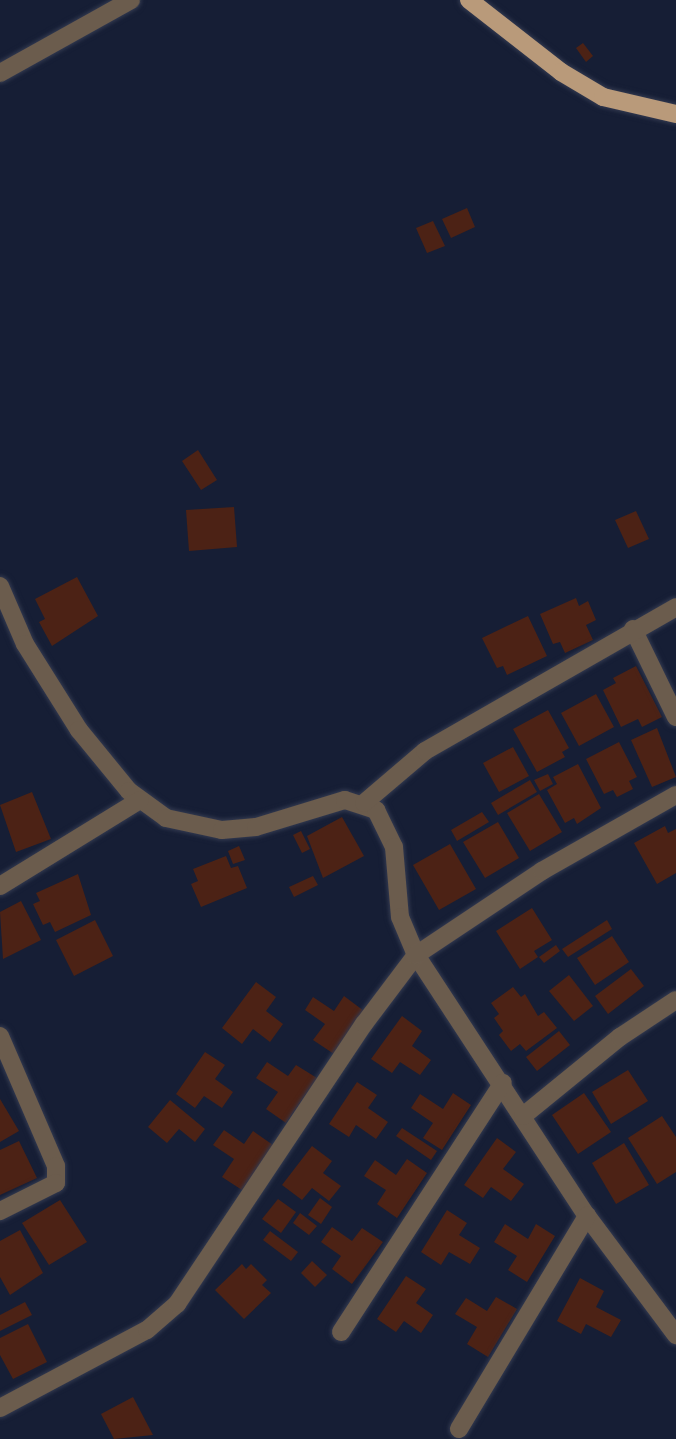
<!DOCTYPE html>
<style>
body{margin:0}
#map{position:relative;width:676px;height:1439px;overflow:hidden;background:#161e35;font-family:"Archivo Narrow",sans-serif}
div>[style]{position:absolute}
.building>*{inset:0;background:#4c2215}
.roads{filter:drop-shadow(0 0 2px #333a50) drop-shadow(0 0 2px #333a50)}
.minor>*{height:18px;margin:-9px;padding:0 9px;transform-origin:9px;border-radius:9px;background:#6b5c4d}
.major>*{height:18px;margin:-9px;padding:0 9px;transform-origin:9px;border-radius:9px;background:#b99a7a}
span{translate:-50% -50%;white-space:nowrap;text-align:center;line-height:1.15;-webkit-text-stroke:6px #0e142b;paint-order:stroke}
</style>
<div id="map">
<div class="building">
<div style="clip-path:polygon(583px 43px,593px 56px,586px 62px,576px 48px)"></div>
<div style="clip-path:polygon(467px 208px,475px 227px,451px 238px,442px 219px)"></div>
<div style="clip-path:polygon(433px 221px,445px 246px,427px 253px,416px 228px)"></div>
<div style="clip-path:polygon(198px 450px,217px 480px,201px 490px,182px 461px)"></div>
<div style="clip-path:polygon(234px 507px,237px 547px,189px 551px,186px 510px)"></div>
<div style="clip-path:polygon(636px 511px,649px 539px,628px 548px,615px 520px)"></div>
<div style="clip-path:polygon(77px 577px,98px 616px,52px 646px,39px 622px,45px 619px,35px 599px)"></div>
<div style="clip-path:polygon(576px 598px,579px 606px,588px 601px,596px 620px,586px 625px,593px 640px,565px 653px,560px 642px,553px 644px,540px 614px)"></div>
<div style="clip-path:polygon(528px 616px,547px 656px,507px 675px,503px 666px,497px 668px,482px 638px)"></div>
<div style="clip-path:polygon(636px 666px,662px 717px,642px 727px,638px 719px,621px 727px,603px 690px,616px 683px,613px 678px)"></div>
<div style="clip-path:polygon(596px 694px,614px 727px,579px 746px,561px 713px)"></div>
<div style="clip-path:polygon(548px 710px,569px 748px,562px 752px,565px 757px,537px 772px,513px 729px)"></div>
<div style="clip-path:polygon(657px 728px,676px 777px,652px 787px,631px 740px)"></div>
<div style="clip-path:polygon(619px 742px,637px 777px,629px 781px,633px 789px,617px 797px,613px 790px,604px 794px,586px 759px)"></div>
<div style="clip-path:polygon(513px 747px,529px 776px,499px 792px,483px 763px)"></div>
<div style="clip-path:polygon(578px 764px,601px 808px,577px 824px,574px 818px,565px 823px,547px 790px,557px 784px,553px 777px)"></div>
<div style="clip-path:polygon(548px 774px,553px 784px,540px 791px,534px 780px)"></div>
<div style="clip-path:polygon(530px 780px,537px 792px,498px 815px,491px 803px)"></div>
<div style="clip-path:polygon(32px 792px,51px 839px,16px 852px,0 805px)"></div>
<div style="clip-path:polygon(539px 794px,562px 832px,530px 851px,507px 813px)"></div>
<div style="clip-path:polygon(482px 812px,489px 822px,457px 841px,451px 830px)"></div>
<div style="clip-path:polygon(342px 817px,364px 856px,323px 878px,307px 836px)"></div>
<div style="clip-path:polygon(498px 822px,519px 858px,485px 878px,463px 842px)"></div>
<div style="clip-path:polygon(665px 826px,668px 833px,676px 829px,676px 873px,657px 884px,634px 843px)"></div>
<div style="clip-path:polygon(301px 831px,310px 849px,302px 853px,293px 835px)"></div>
<div style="clip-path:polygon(450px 844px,476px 889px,439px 910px,413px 865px)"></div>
<div style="clip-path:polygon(239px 846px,245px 860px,233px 864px,228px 851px)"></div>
<div style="clip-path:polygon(226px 856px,231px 868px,238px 866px,247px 888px,201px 907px,191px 884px,198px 881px,193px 869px)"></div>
<div style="clip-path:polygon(78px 874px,91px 915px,55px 932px,50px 922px,43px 925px,33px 904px,40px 901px,36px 893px)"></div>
<div style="clip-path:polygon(313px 876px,318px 885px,294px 897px,289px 887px)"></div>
<div style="clip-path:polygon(21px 901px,41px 940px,3px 959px,0 912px)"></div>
<div style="clip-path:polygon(532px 908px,552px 940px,534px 951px,538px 957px,520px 969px,496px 931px)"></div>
<div style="clip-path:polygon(95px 920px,113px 956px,74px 976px,56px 940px)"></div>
<div style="clip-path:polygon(607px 920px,612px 929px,568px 957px,562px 949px)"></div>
<div style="clip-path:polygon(612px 936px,629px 962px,595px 985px,577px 958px)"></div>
<div style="clip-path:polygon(556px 945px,560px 951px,544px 963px,539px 957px)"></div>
<div style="clip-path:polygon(631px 969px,644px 986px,608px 1014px,595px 996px)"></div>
<div style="clip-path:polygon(569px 975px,593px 1006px,574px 1021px,549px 991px)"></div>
<div style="clip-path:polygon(256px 982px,276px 997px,266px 1011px,283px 1024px,270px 1042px,253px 1029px,242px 1044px,222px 1028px)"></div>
<div style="clip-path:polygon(513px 987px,521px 997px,525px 994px,538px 1016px,544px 1012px,557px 1028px,526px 1051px,520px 1044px,511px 1051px,499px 1035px,503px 1031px,494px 1018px,499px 1014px,491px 1003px)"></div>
<div style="clip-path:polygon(344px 996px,364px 1011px,334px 1054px,313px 1040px,325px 1024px,305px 1010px,313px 997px,334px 1011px)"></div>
<div style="clip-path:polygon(402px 1016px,422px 1031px,412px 1046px,431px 1060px,420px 1075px,400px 1062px,392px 1073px,371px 1059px)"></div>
<div style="clip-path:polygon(559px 1031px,570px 1045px,537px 1071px,526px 1057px)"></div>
<div style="clip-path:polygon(205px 1052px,225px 1065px,215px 1079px,233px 1092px,222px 1108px,204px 1096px,195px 1108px,176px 1094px)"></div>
<div style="clip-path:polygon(267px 1062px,288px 1076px,296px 1065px,317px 1078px,286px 1123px,266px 1109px,278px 1092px,256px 1078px)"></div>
<div style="clip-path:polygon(628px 1070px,648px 1101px,611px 1124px,592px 1092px)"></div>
<div style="clip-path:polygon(357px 1082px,377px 1095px,368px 1108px,388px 1122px,376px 1139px,356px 1125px,349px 1137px,329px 1124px)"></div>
<div style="clip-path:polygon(453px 1093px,471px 1105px,442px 1150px,423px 1138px,433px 1123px,411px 1108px,420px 1094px,443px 1109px)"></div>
<div style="clip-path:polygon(584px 1093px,611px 1132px,578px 1154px,552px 1115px)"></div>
<div style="clip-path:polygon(0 1099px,19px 1131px,0 1142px)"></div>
<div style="clip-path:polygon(170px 1100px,205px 1129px,195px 1142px,179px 1129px,167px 1143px,148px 1127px)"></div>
<div style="clip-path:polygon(662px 1116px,676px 1137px,676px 1172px,657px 1184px,628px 1138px)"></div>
<div style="clip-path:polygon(402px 1128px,437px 1151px,431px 1160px,396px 1136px)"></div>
<div style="clip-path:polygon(224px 1130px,244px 1144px,253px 1131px,273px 1145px,242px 1190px,222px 1177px,234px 1159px,213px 1145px)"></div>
<div style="clip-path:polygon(497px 1138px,516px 1152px,503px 1169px,524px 1184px,511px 1201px,491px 1187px,483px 1198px,464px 1185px)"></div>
<div style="clip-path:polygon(19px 1141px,37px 1178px,0 1195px,0 1150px)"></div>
<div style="clip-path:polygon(624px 1143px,649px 1185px,616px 1204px,592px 1163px)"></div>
<div style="clip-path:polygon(312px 1146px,332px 1161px,323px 1173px,341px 1186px,329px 1201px,312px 1188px,302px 1200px,282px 1185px)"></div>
<div style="clip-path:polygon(407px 1159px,427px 1173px,397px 1218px,377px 1204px,386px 1190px,364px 1176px,375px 1160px,396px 1175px)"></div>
<div style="clip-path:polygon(320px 1198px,332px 1207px,321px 1224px,308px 1215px)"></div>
<div style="clip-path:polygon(278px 1199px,296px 1212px,281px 1233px,262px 1219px)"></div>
<div style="clip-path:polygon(60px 1200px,87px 1242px,49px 1265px,22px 1223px)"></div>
<div style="clip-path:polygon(447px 1210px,467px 1223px,459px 1235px,480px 1248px,470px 1264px,449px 1252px,441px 1265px,421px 1252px)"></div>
<div style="clip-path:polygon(300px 1213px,317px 1226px,309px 1235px,293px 1223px)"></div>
<div style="clip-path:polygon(505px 1224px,528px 1239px,536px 1224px,555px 1236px,527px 1282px,508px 1270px,517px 1256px,494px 1242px)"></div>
<div style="clip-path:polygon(332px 1227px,352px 1241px,362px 1228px,383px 1242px,352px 1284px,332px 1269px,341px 1256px,321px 1242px)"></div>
<div style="clip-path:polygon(20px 1230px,43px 1273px,10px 1295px,0 1277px,0 1241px)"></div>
<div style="clip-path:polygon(270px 1231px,298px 1252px,291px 1261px,263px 1240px)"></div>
<div style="clip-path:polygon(312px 1261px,327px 1275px,315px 1287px,301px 1273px)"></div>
<div style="clip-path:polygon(242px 1264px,246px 1269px,251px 1264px,267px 1280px,262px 1285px,271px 1293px,244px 1319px,215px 1290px)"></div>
<div style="clip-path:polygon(406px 1276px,426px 1289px,416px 1303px,433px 1315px,421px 1333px,404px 1321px,396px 1332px,377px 1319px)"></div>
<div style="clip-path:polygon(580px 1278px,604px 1291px,596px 1307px,621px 1320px,611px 1337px,586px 1324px,581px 1334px,557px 1321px)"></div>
<div style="clip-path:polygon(496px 1297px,517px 1309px,488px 1357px,467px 1344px,477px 1327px,455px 1314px,466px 1298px,487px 1311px)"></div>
<div style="clip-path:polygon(25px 1302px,32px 1315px,0 1331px,0 1315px)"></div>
<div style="clip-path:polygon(28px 1324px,47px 1362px,13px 1379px,0 1355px,0 1338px)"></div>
<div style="clip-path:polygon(133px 1397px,153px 1435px,114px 1439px,101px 1414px)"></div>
</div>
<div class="roads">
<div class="minor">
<div style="left:0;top:73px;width:150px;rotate:-29.1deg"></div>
<div style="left:0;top:586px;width:63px;rotate:66.7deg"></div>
<div style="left:25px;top:644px;width:102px;rotate:57.9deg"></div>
<div style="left:79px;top:730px;width:79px;rotate:50.7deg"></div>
<div style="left:129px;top:791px;width:46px;rotate:36.1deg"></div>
<div style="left:166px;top:818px;width:57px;rotate:12.1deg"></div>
<div style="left:222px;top:830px;width:34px;rotate:-5deg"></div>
<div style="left:256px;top:827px;width:93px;rotate:-16.9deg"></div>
<div style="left:345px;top:800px;width:33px;rotate:18deg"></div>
<div style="left:376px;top:810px;width:41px;rotate:64.1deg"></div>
<div style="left:394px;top:847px;width:70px;rotate:85.1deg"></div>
<div style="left:400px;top:917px;width:41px;rotate:67.2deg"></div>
<div style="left:416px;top:955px;width:312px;rotate:56.8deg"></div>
<div style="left:587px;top:1216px;width:149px;rotate:53.2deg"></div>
<div style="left:633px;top:629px;width:98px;rotate:64deg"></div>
<div style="left:364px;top:803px;width:80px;rotate:-40.4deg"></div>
<div style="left:425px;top:751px;width:289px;rotate:-29.8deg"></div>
<div style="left:0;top:886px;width:164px;rotate:-31.6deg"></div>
<div style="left:0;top:1036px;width:142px;rotate:66.7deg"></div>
<div style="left:56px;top:1166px;width:17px;rotate:90deg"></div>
<div style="left:56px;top:1183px;width:63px;rotate:153.4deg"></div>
<div style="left:523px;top:1116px;width:125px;rotate:-39.2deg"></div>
<div style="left:620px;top:1037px;width:67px;rotate:-33.5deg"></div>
<div style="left:341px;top:1332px;width:297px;rotate:-57deg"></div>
<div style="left:0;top:1408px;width:166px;rotate:-28deg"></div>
<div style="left:147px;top:1330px;width:40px;rotate:-41deg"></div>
<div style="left:177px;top:1304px;width:337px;rotate:-56.3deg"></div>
<div style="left:364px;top:1024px;width:86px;rotate:-53deg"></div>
<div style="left:416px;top:955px;width:151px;rotate:-33.7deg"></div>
<div style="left:542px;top:871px;width:154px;rotate:-29.6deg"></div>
<div style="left:459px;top:1429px;width:249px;rotate:-59deg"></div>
</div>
<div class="major">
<div style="left:469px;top:0;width:117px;rotate:38deg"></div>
<div style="left:561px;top:72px;width:49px;rotate:30.8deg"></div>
<div style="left:603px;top:97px;width:75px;rotate:13.1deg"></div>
</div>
</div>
</div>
